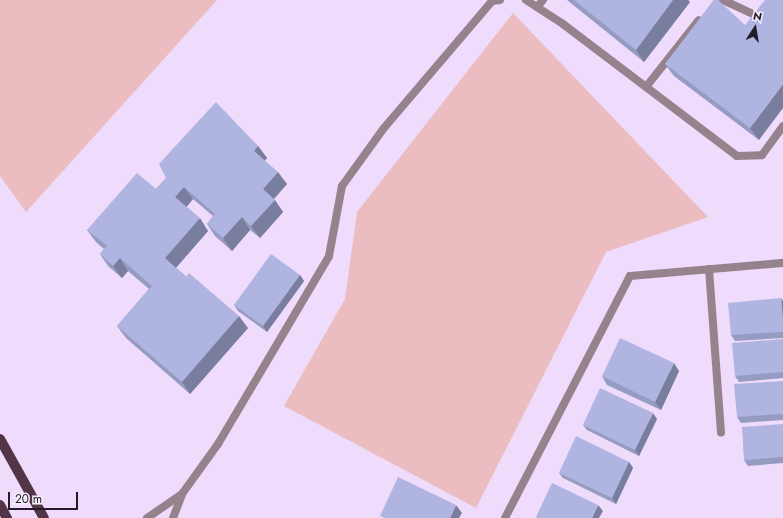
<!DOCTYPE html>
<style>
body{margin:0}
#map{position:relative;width:783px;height:518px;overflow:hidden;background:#efdbfc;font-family:Jost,sans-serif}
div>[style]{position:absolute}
.green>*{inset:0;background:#ecbdc0}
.lane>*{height:8px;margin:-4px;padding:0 4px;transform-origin:4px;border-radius:4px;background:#96828d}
.primary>*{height:10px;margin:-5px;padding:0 5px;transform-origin:5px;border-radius:5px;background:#543447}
.wall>*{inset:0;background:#969bc2}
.shaded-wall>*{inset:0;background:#7a7e9e}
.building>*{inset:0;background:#afb4e1}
span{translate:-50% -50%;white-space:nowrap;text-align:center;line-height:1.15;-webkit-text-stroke:3px #f5eefb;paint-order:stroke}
.north{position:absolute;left:735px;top:8px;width:40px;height:40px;-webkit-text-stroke:3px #f5eefb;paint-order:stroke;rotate:12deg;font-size:11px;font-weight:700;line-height:16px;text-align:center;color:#231c28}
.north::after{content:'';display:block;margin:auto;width:14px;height:18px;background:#231c28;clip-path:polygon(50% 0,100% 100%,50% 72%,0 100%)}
.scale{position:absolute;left:8px;top:492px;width:70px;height:18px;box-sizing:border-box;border:2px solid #231c28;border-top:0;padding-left:5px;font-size:12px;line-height:14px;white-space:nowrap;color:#231c28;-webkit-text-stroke:3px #f5eefb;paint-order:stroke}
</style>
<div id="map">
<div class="green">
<div style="clip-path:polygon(0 0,217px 0,26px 212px,0 176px)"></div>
<div style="clip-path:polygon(513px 13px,708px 217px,606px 252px,476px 508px,284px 406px,345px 299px,357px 212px)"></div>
</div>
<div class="lane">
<div style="left:526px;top:0;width:44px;rotate:33deg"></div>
<div style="left:563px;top:24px;width:218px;rotate:37.2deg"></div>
<div style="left:737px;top:156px;width:25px;rotate:-2deg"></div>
<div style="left:762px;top:155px;width:36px;rotate:-54deg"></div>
<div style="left:723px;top:0;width:40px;rotate:25deg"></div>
<div style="left:759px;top:17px;width:22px;rotate:-51deg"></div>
<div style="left:537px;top:7px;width:9px;rotate:-49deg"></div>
<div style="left:646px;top:87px;width:85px;rotate:-51.7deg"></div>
<div style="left:709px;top:269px;width:164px;rotate:85.8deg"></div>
<div style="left:147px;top:518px;width:42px;rotate:-34.4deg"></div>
<div style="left:173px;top:518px;width:26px;rotate:-69deg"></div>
<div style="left:182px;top:494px;width:62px;rotate:-54.2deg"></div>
<div style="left:218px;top:444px;width:218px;rotate:-59.4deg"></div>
<div style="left:329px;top:256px;width:71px;rotate:-79.5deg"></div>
<div style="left:342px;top:186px;width:72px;rotate:-54.1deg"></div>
<div style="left:384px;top:128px;width:167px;rotate:-49.6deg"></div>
<div style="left:492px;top:1px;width:8px;rotate:-7deg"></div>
<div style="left:505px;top:518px;width:272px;rotate:-62.7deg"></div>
<div style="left:630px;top:276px;width:154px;rotate:-4.9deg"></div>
</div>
<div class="primary">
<div style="left:0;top:439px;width:90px;rotate:60.9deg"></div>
<div style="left:0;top:505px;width:15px;rotate:62deg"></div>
</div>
<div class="wall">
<div style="clip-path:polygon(567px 0,688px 0,690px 2px,644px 62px)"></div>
<div style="clip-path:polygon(714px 0,759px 140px,674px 76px,665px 64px)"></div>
<div style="clip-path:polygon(258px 146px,267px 158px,265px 161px,287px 184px,274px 199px,283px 212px,260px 238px,250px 230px,232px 251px,215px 236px,207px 224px,213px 216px,193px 199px,186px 207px,208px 231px,176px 268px,248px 328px,190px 394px,126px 338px,117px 326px,149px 289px,128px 271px,122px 278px,108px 266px,100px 254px,104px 249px,96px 242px,87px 230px,156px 189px,166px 178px)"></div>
<div style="clip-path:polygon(300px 275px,304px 281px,267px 332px,238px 311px,234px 305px)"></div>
<div style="clip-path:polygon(783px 301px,783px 338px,735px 341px,731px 335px)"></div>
<div style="clip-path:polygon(783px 339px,783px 378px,739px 382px,735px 376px)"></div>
<div style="clip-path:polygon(679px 371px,661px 410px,607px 385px,602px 376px)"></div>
<div style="clip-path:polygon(783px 381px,783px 420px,741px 423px,737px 417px)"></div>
<div style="clip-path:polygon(657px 419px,639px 456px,587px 430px,583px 425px)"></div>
<div style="clip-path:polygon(783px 424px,783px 463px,748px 466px,744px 460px)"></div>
<div style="clip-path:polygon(629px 462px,633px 468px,616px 504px,563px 478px,559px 473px)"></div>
</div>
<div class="shaded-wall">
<div style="clip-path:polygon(673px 0,688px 0,690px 2px,644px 62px,636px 50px)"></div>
<div style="clip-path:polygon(783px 84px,783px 108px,759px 140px,750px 128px)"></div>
<div style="clip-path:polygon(258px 146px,267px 158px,262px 163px,254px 151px)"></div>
<div style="clip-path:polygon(278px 172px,287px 184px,271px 202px,263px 189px)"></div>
<div style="clip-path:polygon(184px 187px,193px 199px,184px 210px,175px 197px)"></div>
<div style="clip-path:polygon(275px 200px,283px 212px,260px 238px,251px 226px)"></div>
<div style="clip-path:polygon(242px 217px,250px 230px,232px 251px,223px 238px)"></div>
<div style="clip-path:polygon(200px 218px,208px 231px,173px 271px,165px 258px)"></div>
<div style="clip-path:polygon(120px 258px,128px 271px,122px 278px,113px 266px)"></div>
<div style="clip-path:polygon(300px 275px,304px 281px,267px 332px,263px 326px)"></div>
<div style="clip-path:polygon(781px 298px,783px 301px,783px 319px)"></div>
<div style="clip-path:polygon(239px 316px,248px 328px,190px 394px,182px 382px)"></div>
<div style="clip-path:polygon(674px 363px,679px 371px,661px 410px,655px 402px)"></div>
<div style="clip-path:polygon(653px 413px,657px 419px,639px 456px,635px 450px)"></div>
<div style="clip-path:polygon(629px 462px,633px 468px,616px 504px,612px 498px)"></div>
<div style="clip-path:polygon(456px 505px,462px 513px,459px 518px,450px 518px)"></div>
<div style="clip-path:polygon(598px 505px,603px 511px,599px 518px,592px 518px)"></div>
</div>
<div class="building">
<div style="clip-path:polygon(574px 0,673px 0,636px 50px)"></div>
<div style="clip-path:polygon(714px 0,718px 0,745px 25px,765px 0,783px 0,783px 84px,750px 128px,665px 64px)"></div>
<div style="clip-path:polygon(216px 102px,258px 146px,254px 151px,278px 172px,263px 189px,275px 200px,251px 226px,242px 217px,223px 238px,207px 224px,215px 214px,184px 187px,175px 197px,200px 218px,165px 258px,186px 277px,189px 273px,239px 316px,182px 382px,117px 326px,152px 286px,120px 258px,113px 266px,100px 254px,107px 246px,87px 230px,137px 173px,156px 189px,166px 178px,159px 164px)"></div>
<div style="clip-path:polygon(271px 254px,300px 275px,263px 326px,234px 305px)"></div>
<div style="clip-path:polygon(781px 298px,783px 319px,783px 332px,731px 335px,728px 303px)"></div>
<div style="clip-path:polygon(620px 338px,674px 363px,655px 402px,602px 376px)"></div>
<div style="clip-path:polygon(783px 339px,783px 372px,735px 376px,732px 343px)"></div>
<div style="clip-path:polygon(783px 381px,783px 414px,737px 417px,734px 384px)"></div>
<div style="clip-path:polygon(600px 388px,653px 413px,635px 450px,583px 425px)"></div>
<div style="clip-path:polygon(783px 424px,783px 457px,744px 460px,742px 427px)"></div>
<div style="clip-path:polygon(576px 436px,629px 462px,612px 498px,559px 473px)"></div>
<div style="clip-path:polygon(398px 477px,456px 505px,450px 518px,385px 518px,380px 516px)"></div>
<div style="clip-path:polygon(552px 483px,598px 505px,592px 518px,538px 518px,536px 517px)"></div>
</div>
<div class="north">N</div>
<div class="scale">20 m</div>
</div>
